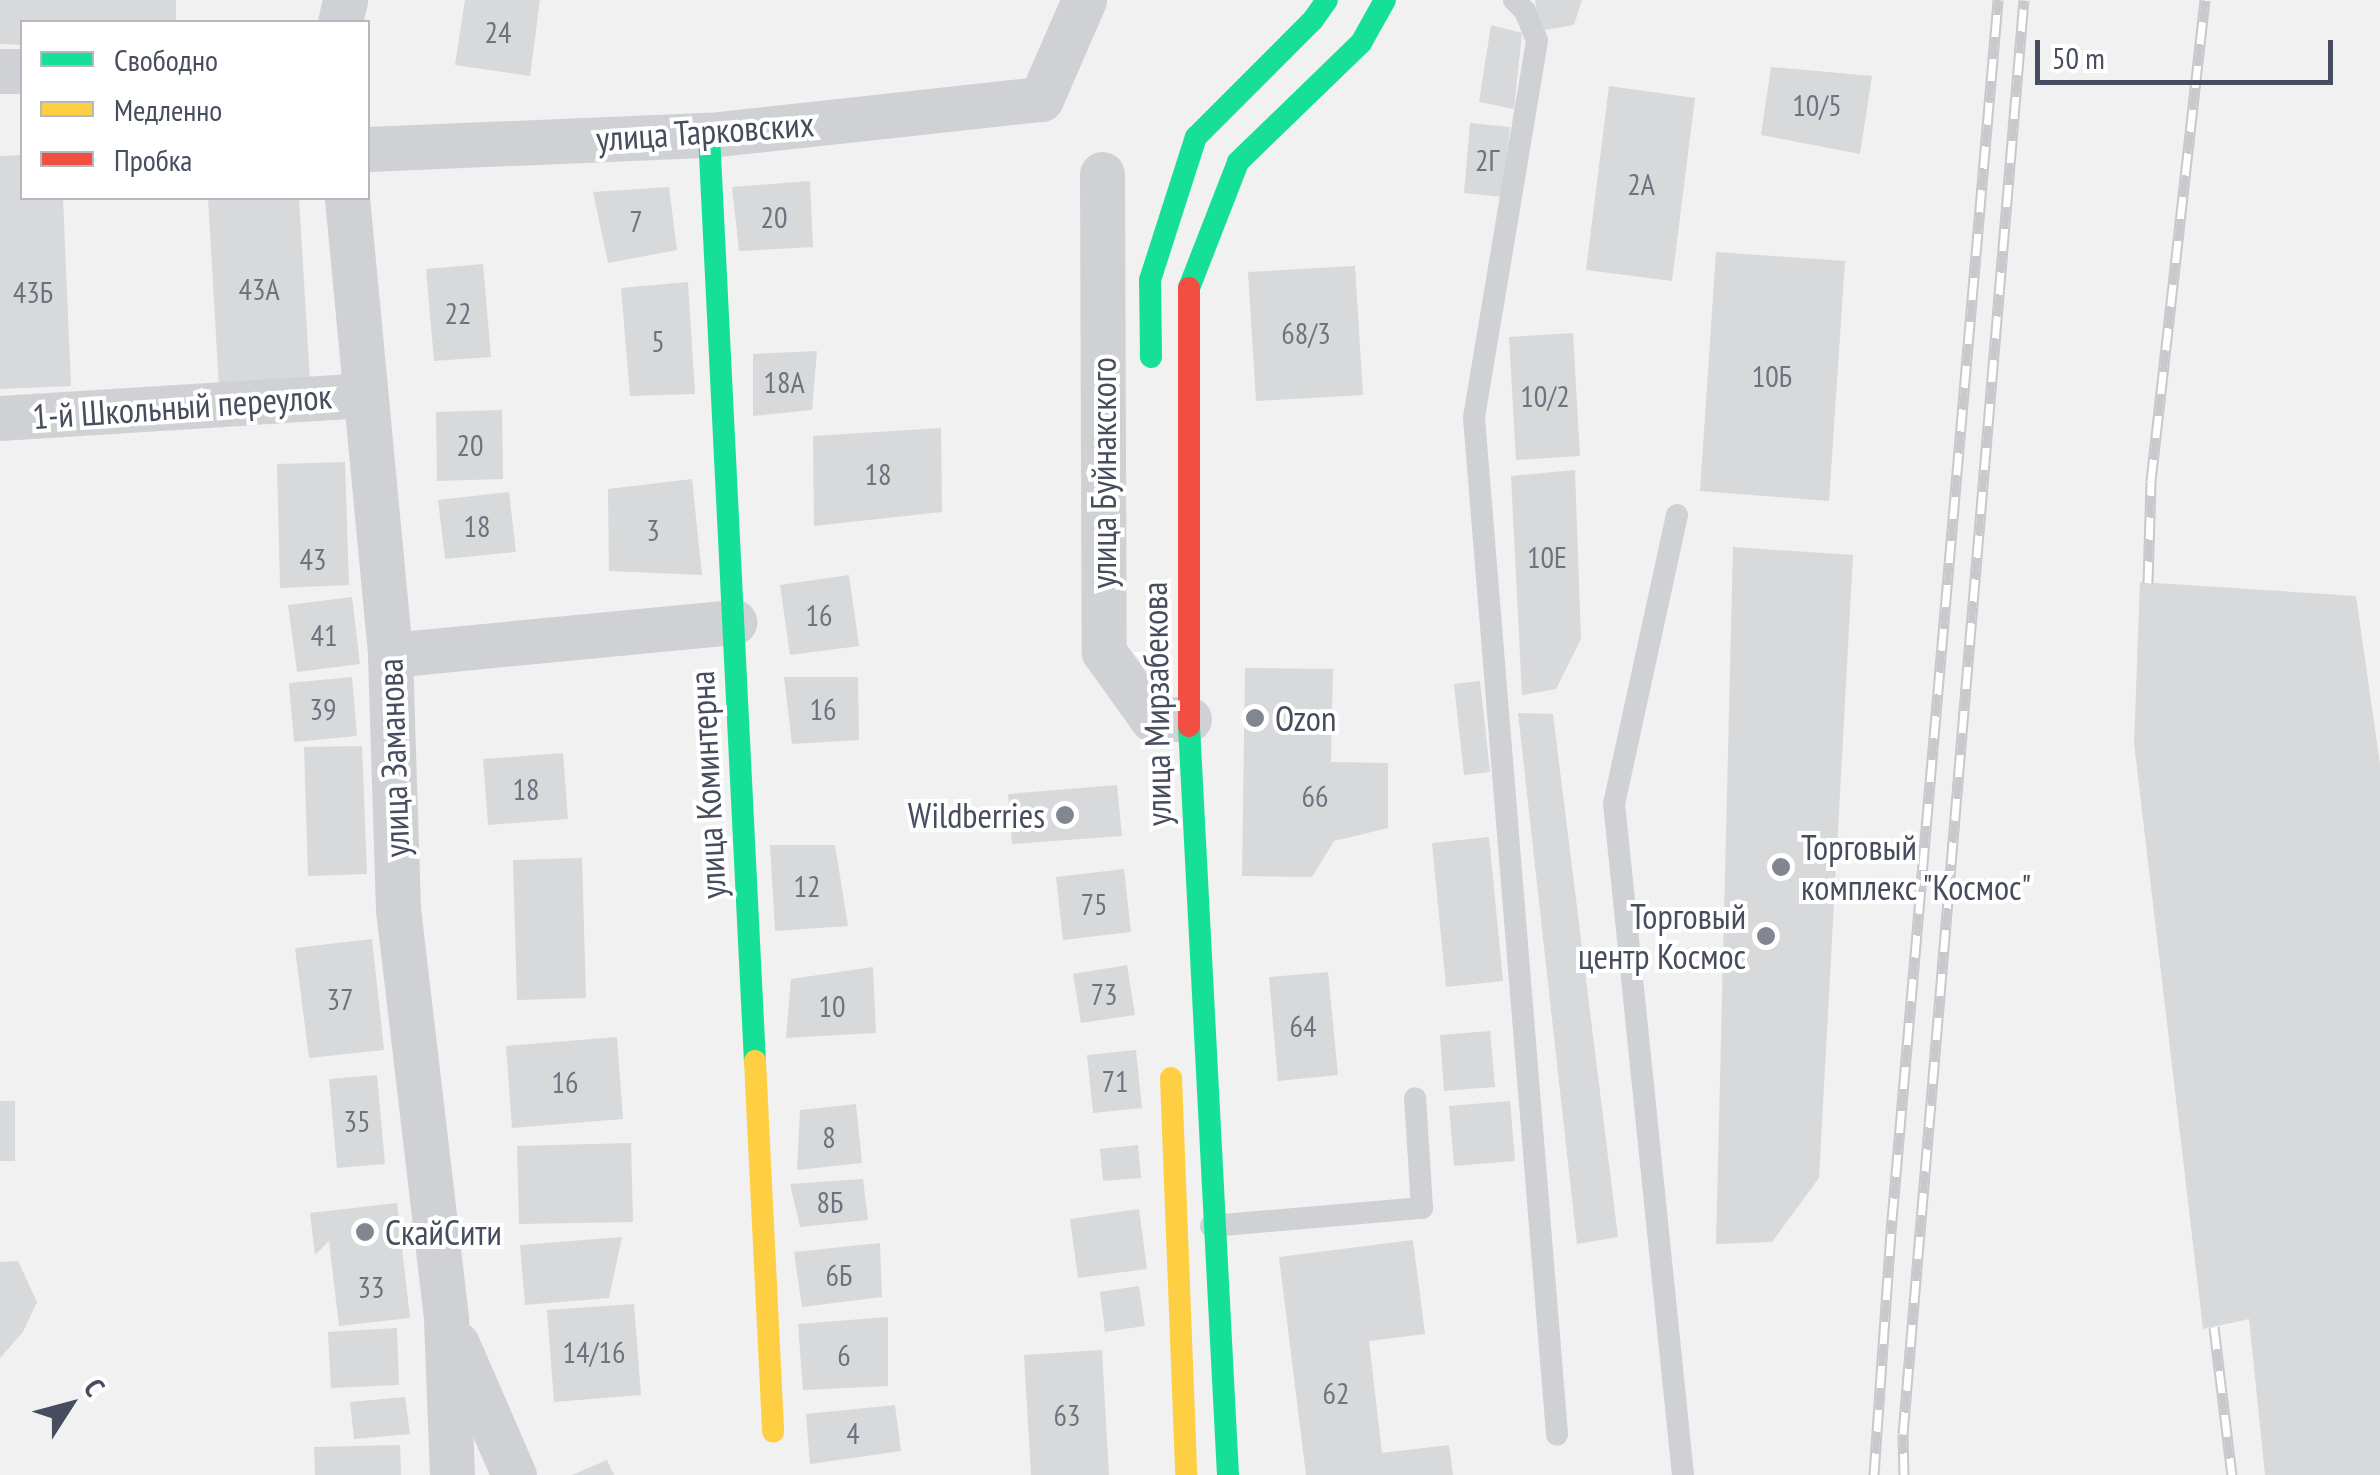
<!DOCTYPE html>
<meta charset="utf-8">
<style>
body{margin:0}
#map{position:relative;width:2380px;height:1475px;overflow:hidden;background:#f1f1f1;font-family:"PT Sans Narrow",sans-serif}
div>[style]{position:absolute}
.building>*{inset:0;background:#d8d9db}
.lane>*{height:22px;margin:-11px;padding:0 11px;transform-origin:11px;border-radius:11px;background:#cfd1d4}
.street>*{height:45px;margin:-22.5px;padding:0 22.5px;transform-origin:22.5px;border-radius:22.5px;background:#cfd1d4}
.fast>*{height:22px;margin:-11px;padding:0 11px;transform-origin:11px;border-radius:11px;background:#16e098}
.slow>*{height:22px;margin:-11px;padding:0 11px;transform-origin:11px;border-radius:11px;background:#ffcf43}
.jam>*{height:22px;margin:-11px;padding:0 11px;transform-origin:11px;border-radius:11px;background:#f24e42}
.rail>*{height:11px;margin-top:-5.5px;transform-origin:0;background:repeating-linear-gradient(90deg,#fff 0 22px,#c8c9cc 0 44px);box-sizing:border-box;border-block:2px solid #c8c9cc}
.dots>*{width:28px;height:28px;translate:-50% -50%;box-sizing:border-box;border:5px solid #fff;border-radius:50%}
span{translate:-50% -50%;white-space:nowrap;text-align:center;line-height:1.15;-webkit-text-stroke:8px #fff;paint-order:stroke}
.number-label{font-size:30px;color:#6d727e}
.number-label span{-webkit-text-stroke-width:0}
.street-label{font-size:35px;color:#474d5e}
.poi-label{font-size:35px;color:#474d5e}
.left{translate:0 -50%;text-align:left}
.right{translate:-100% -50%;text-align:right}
.legend{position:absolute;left:20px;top:20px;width:350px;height:180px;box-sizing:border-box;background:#fff;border:2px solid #b5b8bf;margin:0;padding:12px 18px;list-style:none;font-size:30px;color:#474d5e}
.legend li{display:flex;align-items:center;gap:20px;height:50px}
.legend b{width:50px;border:2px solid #b5b8bf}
.north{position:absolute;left:20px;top:1355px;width:100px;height:100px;-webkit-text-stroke:8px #fff;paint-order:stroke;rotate:54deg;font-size:28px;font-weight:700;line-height:40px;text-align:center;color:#474d5e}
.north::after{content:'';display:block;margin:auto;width:35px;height:45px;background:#474d5e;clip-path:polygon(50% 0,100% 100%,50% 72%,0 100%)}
.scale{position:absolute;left:2035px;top:40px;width:298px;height:45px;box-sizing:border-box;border:5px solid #474d5e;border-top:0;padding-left:12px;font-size:30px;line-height:35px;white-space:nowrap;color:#474d5e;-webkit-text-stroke:8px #fff;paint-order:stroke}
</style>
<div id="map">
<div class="building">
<div style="clip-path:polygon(0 0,176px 0,176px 22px,22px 22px,22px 45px,0 44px)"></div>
<div style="clip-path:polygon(465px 0,540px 0,530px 76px,455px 65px)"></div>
<div style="clip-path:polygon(1535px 0,1582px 0,1574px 25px,1540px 31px)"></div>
<div style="clip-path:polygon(1491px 25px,1522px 33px,1514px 109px,1479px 102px)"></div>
<div style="clip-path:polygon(1771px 67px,1872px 76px,1860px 154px,1761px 135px)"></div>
<div style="clip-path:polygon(1609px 86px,1695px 98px,1672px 281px,1586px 270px)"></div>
<div style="clip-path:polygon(1470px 123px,1510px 127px,1503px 197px,1464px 193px)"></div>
<div style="clip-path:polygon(22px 155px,22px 198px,63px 198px,71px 386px,0 389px,0 156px)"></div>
<div style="clip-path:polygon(810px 181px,813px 247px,739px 251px,732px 187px)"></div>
<div style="clip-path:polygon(669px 187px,677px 250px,608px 263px,593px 192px)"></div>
<div style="clip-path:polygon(208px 198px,299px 198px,310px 381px,219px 387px)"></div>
<div style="clip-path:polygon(1716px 252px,1845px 261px,1829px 501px,1700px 491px)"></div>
<div style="clip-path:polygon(483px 264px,491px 357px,434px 361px,426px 269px)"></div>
<div style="clip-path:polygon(1355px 266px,1363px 395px,1256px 401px,1248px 272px)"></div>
<div style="clip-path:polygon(688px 282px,695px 394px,630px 396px,621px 288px)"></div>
<div style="clip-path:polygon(1573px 333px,1580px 456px,1516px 460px,1509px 337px)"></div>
<div style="clip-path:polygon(817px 351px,812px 410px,753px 416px,753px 354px)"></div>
<div style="clip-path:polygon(502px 410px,503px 479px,437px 481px,436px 412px)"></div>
<div style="clip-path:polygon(941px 428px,942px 512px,814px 526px,813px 436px)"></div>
<div style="clip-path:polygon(345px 462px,349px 585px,280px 588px,277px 464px)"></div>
<div style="clip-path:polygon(1575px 470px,1581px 639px,1556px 689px,1522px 695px,1511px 476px)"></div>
<div style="clip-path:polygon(692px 479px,702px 575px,609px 571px,608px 489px)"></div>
<div style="clip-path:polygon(509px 492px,516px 552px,445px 559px,438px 500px)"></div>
<div style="clip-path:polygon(1733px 547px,1853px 555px,1819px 1178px,1772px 1242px,1716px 1244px)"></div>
<div style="clip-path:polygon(849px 575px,859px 646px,790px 655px,780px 585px)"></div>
<div style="clip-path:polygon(2140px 582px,2356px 596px,2380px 764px,2380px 1475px,2265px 1475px,2249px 1319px,2203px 1329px,2134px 743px)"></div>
<div style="clip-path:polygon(352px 597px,360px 664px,297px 672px,288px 605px)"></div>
<div style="clip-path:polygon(1245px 668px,1333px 669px,1331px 762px,1388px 763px,1388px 828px,1334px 841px,1312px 877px,1242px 876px)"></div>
<div style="clip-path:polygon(352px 677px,357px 736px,294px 742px,289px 683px)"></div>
<div style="clip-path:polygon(784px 677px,858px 677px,859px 740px,792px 744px)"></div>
<div style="clip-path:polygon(1480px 681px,1490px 772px,1464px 775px,1454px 684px)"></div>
<div style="clip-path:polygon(1518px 713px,1553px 714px,1618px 1237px,1577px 1244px)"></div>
<div style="clip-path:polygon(362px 746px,367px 874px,308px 876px,304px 747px)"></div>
<div style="clip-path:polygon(563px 753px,568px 819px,488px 825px,483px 759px)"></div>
<div style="clip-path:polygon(1117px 785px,1122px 836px,1012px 844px,1008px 794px)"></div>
<div style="clip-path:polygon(1489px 837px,1503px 981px,1446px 987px,1432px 843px)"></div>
<div style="clip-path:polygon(770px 845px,835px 845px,848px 926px,775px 931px)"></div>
<div style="clip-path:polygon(582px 858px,586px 998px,517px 1000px,513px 860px)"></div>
<div style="clip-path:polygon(1124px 869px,1131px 932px,1063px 940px,1056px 877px)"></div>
<div style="clip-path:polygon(372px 939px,384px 1050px,309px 1058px,295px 948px)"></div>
<div style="clip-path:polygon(1127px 965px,1135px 1015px,1081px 1023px,1073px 974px)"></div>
<div style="clip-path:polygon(873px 967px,876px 1033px,786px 1038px,791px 979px)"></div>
<div style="clip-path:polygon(1328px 972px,1338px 1075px,1278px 1081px,1269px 977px)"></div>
<div style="clip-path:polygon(1490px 1031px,1495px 1087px,1444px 1091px,1440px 1035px)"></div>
<div style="clip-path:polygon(617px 1037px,623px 1119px,512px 1128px,506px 1046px)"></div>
<div style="clip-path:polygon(1136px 1050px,1142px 1108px,1093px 1113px,1087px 1055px)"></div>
<div style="clip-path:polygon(377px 1075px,385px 1164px,337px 1168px,329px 1079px)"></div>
<div style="clip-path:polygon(0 1101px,15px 1101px,15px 1161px,0 1161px)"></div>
<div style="clip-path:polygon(1510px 1101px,1515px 1161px,1454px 1166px,1449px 1106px)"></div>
<div style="clip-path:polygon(856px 1104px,862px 1163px,797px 1170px,800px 1110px)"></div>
<div style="clip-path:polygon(631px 1143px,633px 1222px,519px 1224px,517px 1146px)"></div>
<div style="clip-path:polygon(1138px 1145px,1141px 1178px,1103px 1181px,1100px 1149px)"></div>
<div style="clip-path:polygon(863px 1179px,868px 1220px,800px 1227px,790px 1184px)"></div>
<div style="clip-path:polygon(397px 1203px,410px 1318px,339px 1326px,329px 1241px,315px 1255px,310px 1213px)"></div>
<div style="clip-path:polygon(1139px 1209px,1147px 1269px,1078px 1278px,1070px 1219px)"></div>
<div style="clip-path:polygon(622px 1237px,609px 1298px,525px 1305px,520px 1245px)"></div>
<div style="clip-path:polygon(1413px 1240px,1425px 1334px,1369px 1341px,1382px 1453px,1449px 1445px,1453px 1475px,1306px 1475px,1279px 1257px)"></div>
<div style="clip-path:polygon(880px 1243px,882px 1297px,802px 1307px,794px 1252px)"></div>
<div style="clip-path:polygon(18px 1261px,37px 1302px,23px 1332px,0 1358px,0 1262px)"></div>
<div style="clip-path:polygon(1139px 1286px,1145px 1326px,1105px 1332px,1100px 1292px)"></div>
<div style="clip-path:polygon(634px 1304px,641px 1395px,554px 1402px,547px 1310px)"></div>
<div style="clip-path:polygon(888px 1317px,888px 1386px,803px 1390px,798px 1324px)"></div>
<div style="clip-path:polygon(397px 1328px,399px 1385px,331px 1388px,328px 1332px)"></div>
<div style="clip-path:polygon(1102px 1350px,1109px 1475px,1031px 1475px,1024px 1355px)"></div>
<div style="clip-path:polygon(405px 1397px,410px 1434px,354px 1439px,350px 1402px)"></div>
<div style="clip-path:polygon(895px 1405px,901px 1451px,810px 1464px,806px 1414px)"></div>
<div style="clip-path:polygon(400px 1445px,401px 1475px,315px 1475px,314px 1447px)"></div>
<div style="clip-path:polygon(607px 1460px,614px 1475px,572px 1475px)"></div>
</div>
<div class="lane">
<div style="left:1514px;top:0;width:16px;rotate:45deg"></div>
<div style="left:1525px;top:11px;width:32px;rotate:68deg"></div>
<div style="left:1537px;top:41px;width:382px;rotate:99.5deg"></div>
<div style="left:1474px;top:418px;width:1020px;rotate:85.33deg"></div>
<div style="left:1677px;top:515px;width:295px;rotate:102.3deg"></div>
<div style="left:1614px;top:803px;width:676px;rotate:84.14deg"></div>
<div style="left:1211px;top:1226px;width:212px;rotate:-4.9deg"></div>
<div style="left:1422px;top:1208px;width:110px;rotate:-93.6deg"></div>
</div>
<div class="street">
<div style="left:340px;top:22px;width:23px;rotate:-77deg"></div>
<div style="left:0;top:71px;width:22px"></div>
<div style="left:368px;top:149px;width:341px;rotate:-2.4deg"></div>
<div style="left:709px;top:135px;width:334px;rotate:-6.2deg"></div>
<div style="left:1041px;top:99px;width:108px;rotate:-66.5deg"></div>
<div style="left:1102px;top:174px;width:478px;rotate:89.8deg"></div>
<div style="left:1104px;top:652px;width:82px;rotate:54.4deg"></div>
<div style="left:1152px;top:719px;width:37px"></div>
<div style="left:347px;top:198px;width:459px;rotate:84.6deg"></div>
<div style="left:390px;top:655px;width:254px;rotate:88.2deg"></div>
<div style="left:398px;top:909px;width:413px;rotate:83.3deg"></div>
<div style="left:446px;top:1319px;width:156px;rotate:87.8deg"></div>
<div style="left:0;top:418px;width:365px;rotate:-3.6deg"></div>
<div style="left:390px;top:655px;width:346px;rotate:-5.5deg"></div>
<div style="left:457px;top:1344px;width:143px;rotate:66.5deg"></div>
</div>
<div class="fast">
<div style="left:709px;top:135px;width:927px;rotate:87.16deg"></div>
<div style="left:1189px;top:288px;width:135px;rotate:-68.7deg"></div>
<div style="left:1238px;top:162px;width:171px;rotate:-44.1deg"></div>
<div style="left:1361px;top:43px;width:49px;rotate:-60.8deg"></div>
<div style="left:1151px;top:357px;width:77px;rotate:-90.7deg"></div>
<div style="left:1150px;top:280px;width:150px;rotate:-72.2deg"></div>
<div style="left:1196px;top:137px;width:165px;rotate:-45deg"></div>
<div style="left:1313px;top:20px;width:24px;rotate:-55deg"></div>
<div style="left:1189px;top:726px;width:750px;rotate:87.02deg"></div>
</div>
<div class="slow">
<div style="left:755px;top:1061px;width:371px;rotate:87.2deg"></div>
<div style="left:1171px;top:1078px;width:397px;rotate:87.8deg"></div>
</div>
<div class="jam">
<div style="left:1189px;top:288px;width:438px;rotate:90deg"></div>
</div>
<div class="rail">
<div style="left:2148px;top:583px;width:102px;rotate:-88.3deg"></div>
<div style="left:2151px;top:481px;width:484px;rotate:-83.6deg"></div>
<div style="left:2214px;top:1327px;width:149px;rotate:83.1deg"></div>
<div style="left:1874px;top:1475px;width:256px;rotate:-86deg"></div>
<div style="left:1892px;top:1220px;width:1225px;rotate:-85.03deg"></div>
<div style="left:1904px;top:1475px;width:41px;rotate:-91.4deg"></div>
<div style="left:1903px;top:1434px;width:1439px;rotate:-85.18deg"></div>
</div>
<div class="dots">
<div style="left:1255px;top:718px;background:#828691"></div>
<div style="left:1065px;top:815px;background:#828691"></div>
<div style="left:1781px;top:867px;background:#828691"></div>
<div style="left:1766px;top:936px;background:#828691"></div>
<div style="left:365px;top:1232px;background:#828691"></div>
</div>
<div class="number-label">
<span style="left:498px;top:32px">24</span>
<span style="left:1817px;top:105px">10/5</span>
<span style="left:1487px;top:160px">2Г</span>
<span style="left:1641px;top:184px">2А</span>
<span style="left:774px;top:217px">20</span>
<span style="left:636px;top:221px">7</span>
<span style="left:259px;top:289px">43А</span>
<span style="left:33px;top:292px">43Б</span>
<span style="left:458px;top:313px">22</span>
<span style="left:1306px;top:333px">68/3</span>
<span style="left:658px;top:341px">5</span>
<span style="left:1772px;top:376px">10Б</span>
<span style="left:784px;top:382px">18А</span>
<span style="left:1545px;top:396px">10/2</span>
<span style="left:470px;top:445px">20</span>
<span style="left:878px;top:474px">18</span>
<span style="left:477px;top:526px">18</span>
<span style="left:653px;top:530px">3</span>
<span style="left:1547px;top:557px">10Е</span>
<span style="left:313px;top:559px">43</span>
<span style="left:819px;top:615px">16</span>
<span style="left:324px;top:635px">41</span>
<span style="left:323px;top:709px">39</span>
<span style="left:823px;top:709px">16</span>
<span style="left:526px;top:789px">18</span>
<span style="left:1315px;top:796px">66</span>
<span style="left:807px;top:886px">12</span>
<span style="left:1094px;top:904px">75</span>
<span style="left:1104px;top:994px">73</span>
<span style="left:340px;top:999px">37</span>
<span style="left:832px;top:1006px">10</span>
<span style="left:1303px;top:1026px">64</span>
<span style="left:1115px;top:1081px">71</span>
<span style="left:565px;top:1082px">16</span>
<span style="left:357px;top:1121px">35</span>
<span style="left:829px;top:1137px">8</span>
<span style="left:830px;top:1202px">8Б</span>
<span style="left:839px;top:1275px">6Б</span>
<span style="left:371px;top:1287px">33</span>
<span style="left:594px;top:1352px">14/16</span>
<span style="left:844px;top:1355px">6</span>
<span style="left:1336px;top:1393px">62</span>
<span style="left:1067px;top:1415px">63</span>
<span style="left:853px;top:1433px">4</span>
</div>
<div class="street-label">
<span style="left:705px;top:131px;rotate:-4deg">улица Тарковских</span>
<span style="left:182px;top:406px;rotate:-4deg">1-й Школьный переулок</span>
<span style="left:1103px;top:473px;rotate:-90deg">улица Буйнакского</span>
<span style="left:1156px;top:704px;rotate:-91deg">улица Мирзабекова</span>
<span style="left:393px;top:758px;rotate:-92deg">улица Заманова</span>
<span style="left:707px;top:785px;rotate:-93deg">улица Коминтерна</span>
</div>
<div class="poi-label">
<span class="left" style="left:1275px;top:718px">Ozon</span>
<span class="right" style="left:1045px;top:815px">Wildberries</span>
<span class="left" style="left:1801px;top:867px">Торговый<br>комплекс "Космос"</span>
<span class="right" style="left:1746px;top:936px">Торговый<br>центр Космос</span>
<span class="left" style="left:385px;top:1232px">СкайСити</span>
</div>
<ul class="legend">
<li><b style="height:12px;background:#16e098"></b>Свободно</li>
<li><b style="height:12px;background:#ffcf43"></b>Медленно</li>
<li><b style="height:12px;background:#f24e42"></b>Пробка</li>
</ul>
<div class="north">С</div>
<div class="scale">50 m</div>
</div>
